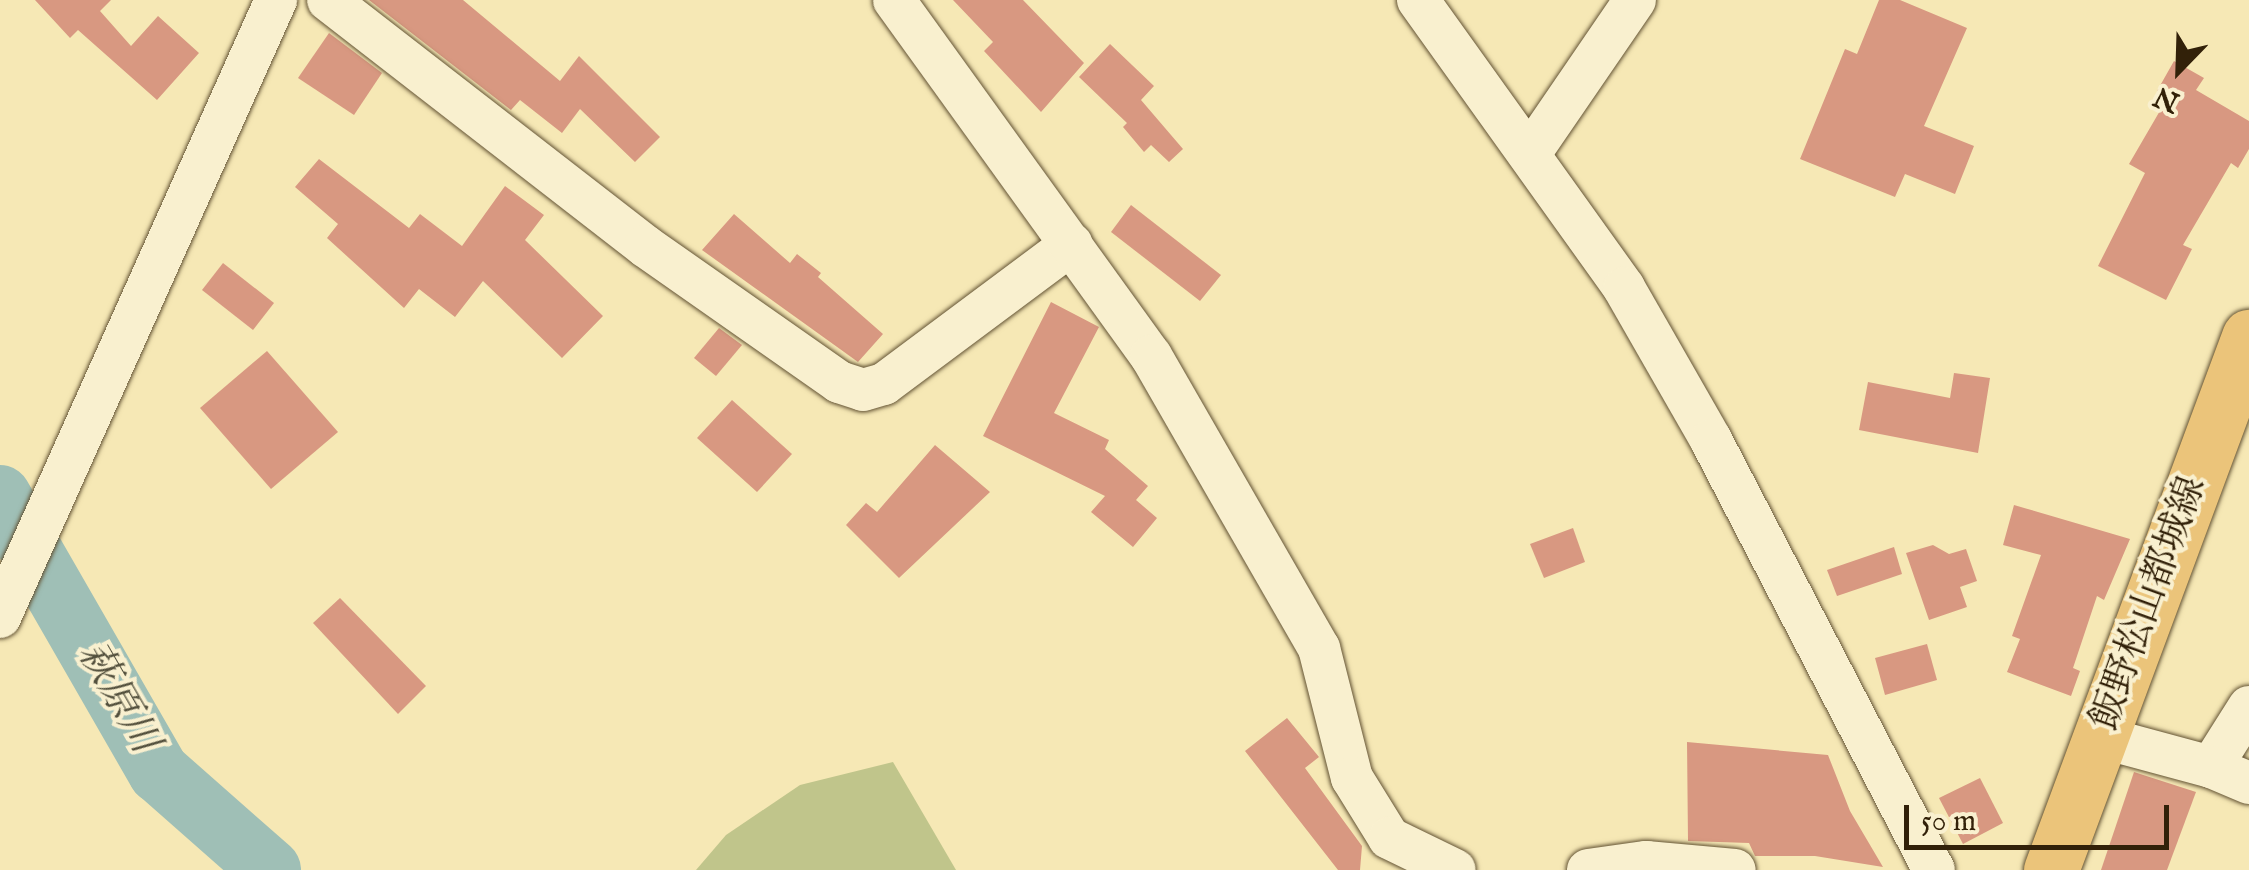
<!DOCTYPE html>
<meta charset="utf-8">
<style>
body{margin:0}
#map{position:relative;width:2249px;height:870px;overflow:hidden;background:#f6e8b5;font-family:"IM FELL English","Noto Serif JP",serif}
div>[style]{position:absolute}
.green>*{inset:0;background:#c0c58b}
.river>*{height:62px;margin:-31px;padding:0 31px;transform-origin:31px;border-radius:31px;background:#9fbfb6}
.building>*{inset:0;background:#d89881}
.roads{filter:drop-shadow(0 0 2px #635334) drop-shadow(0 0 2px #635334)}
.minor>*{height:42px;margin:-21px;padding:0 21px;transform-origin:21px;border-radius:21px;background:#f9f0cf}
.major>*{height:55px;margin:-27.5px;padding:0 27.5px;transform-origin:27.5px;border-radius:27.5px;background:#ebc47a}
span{translate:-50% -50%;white-space:nowrap;text-align:center;line-height:1.15;-webkit-text-stroke:8px #f9f0cf;paint-order:stroke}
.street-label{font-size:38px;color:#322109}
.water-label{font-size:40px;color:#53503d;font-style:italic}
.north{position:absolute;left:2129px;top:20px;width:100px;height:100px;-webkit-text-stroke:8px #f9f0cf;paint-order:stroke;rotate:203deg;font-size:28px;font-weight:700;line-height:40px;text-align:center;color:#322109}
.north::after{content:'';display:block;margin:auto;width:35px;height:45px;background:#322109;clip-path:polygon(50% 0,100% 100%,50% 72%,0 100%)}
.scale{position:absolute;left:1904px;top:805px;width:265px;height:45px;box-sizing:border-box;border:5px solid #322109;border-top:0;padding-left:12px;font-size:30px;line-height:35px;white-space:nowrap;color:#322109;-webkit-text-stroke:8px #f9f0cf;paint-order:stroke}
</style>
<div id="map">
<div class="green">
<div style="clip-path:polygon(893px 762px,956px 870px,696px 870px,726px 835px,800px 785px)"></div>
</div>
<div class="river">
<div style="left:0;top:496px;width:319px;rotate:60.1deg"></div>
<div style="left:159px;top:772px;width:148px;rotate:41.4deg"></div>
</div>
<div class="building">
<div style="clip-path:polygon(35px 0,111px 0,100px 11px,131px 46px,158px 16px,199px 53px,157px 100px,78px 30px,70px 38px)"></div>
<div style="clip-path:polygon(369px 0,463px 0,560px 81px,579px 56px,660px 137px,635px 162px,580px 109px,562px 133px,520px 100px,511px 110px)"></div>
<div style="clip-path:polygon(953px 0,1023px 0,1084px 63px,1041px 112px,984px 51px,993px 42px)"></div>
<div style="clip-path:polygon(1879px 0,1900px 0,1967px 28px,1924px 126px,1974px 146px,1955px 194px,1905px 174px,1895px 197px,1800px 159px,1845px 49px,1857px 54px)"></div>
<div style="clip-path:polygon(329px 33px,382px 73px,354px 115px,298px 78px)"></div>
<div style="clip-path:polygon(1110px 44px,1154px 86px,1141px 100px,1183px 149px,1169px 162px,1151px 145px,1144px 152px,1123px 127px,1127px 123px,1079px 77px)"></div>
<div style="clip-path:polygon(2174px 61px,2204px 78px,2196px 90px,2249px 121px,2249px 149px,2238px 168px,2231px 163px,2183px 245px,2192px 249px,2166px 300px,2098px 266px,2145px 173px,2129px 164px,2168px 97px,2157px 91px)"></div>
<div style="clip-path:polygon(319px 159px,409px 228px,420px 214px,462px 246px,505px 186px,544px 215px,525px 240px,603px 316px,562px 358px,483px 281px,455px 317px,419px 289px,404px 308px,327px 238px,338px 224px,295px 187px)"></div>
<div style="clip-path:polygon(1131px 205px,1221px 275px,1200px 301px,1111px 232px)"></div>
<div style="clip-path:polygon(734px 214px,790px 263px,797px 254px,821px 273px,818px 277px,883px 334px,858px 362px,702px 250px)"></div>
<div style="clip-path:polygon(223px 263px,274px 303px,253px 330px,202px 290px)"></div>
<div style="clip-path:polygon(1051px 302px,1099px 327px,1054px 413px,1109px 440px,1105px 449px,1148px 486px,1136px 500px,1157px 518px,1133px 547px,1091px 512px,1105px 496px,983px 436px)"></div>
<div style="clip-path:polygon(719px 328px,742px 345px,716px 376px,694px 358px)"></div>
<div style="clip-path:polygon(267px 351px,338px 432px,271px 489px,200px 408px)"></div>
<div style="clip-path:polygon(1954px 373px,1990px 378px,1978px 453px,1859px 430px,1868px 382px,1950px 398px)"></div>
<div style="clip-path:polygon(732px 400px,792px 454px,757px 492px,697px 438px)"></div>
<div style="clip-path:polygon(935px 445px,990px 492px,899px 578px,846px 525px,866px 503px,877px 512px)"></div>
<div style="clip-path:polygon(2014px 505px,2130px 539px,2104px 600px,2097px 596px,2073px 668px,2080px 671px,2071px 696px,2007px 672px,2020px 639px,2012px 636px,2041px 555px,2003px 545px)"></div>
<div style="clip-path:polygon(1573px 528px,1585px 562px,1544px 578px,1530px 544px)"></div>
<div style="clip-path:polygon(1933px 545px,1949px 554px,1966px 549px,1977px 581px,1960px 587px,1967px 607px,1929px 620px,1906px 553px)"></div>
<div style="clip-path:polygon(1894px 547px,1902px 574px,1837px 596px,1827px 570px)"></div>
<div style="clip-path:polygon(340px 598px,426px 686px,398px 714px,313px 623px)"></div>
<div style="clip-path:polygon(1927px 644px,1937px 680px,1885px 695px,1875px 658px)"></div>
<div style="clip-path:polygon(1287px 718px,1319px 757px,1305px 768px,1362px 846px,1360px 870px,1338px 870px,1245px 751px)"></div>
<div style="clip-path:polygon(1687px 742px,1828px 755px,1850px 811px,1883px 867px,1815px 856px,1755px 856px,1749px 843px,1688px 841px)"></div>
<div style="clip-path:polygon(2134px 772px,2196px 792px,2167px 870px,2101px 870px)"></div>
<div style="clip-path:polygon(1980px 778px,2003px 823px,1963px 844px,1939px 798px)"></div>
</div>
<div class="roads">
<div class="minor">
<div style="left:328px;top:0;width:401px;rotate:37.8deg"></div>
<div style="left:645px;top:246px;width:237px;rotate:35deg"></div>
<div style="left:839px;top:382px;width:25px;rotate:18deg"></div>
<div style="left:863px;top:390px;width:22px;rotate:-16deg"></div>
<div style="left:884px;top:384px;width:234px;rotate:-36.7deg"></div>
<div style="left:894px;top:0;width:439px;rotate:54.2deg"></div>
<div style="left:1151px;top:356px;width:337px;rotate:60.1deg"></div>
<div style="left:1319px;top:648px;width:134px;rotate:75.8deg"></div>
<div style="left:1352px;top:778px;width:70px;rotate:58.3deg"></div>
<div style="left:1389px;top:838px;width:73px;rotate:25.9deg"></div>
<div style="left:1418px;top:0;width:354px;rotate:54.4deg"></div>
<div style="left:1624px;top:288px;width:175px;rotate:60.2deg"></div>
<div style="left:1711px;top:440px;width:484px;rotate:62.6deg"></div>
<div style="left:1531px;top:152px;width:184px;rotate:-55.6deg"></div>
<div style="left:0;top:617px;width:676px;rotate:-65.9deg"></div>
<div style="left:2100px;top:737px;width:115px;rotate:15.1deg"></div>
<div style="left:2211px;top:767px;width:71px;rotate:-57.7deg"></div>
<div style="left:2211px;top:767px;width:41px;rotate:22.8deg"></div>
<div style="left:1588px;top:870px;width:59px;rotate:-7.9deg"></div>
<div style="left:1646px;top:862px;width:89px;rotate:5.1deg"></div>
</div>
<div class="major">
<div style="left:2051px;top:870px;width:569px;rotate:-69.62deg"></div>
</div>
</div>
<div class="street-label">
<span style="left:2150px;top:604px;rotate:-70deg">飯野松山都城線</span>
</div>
<div class="water-label">
<span style="left:117px;top:698px;rotate:60deg">萩原川</span>
</div>
<div class="north">N</div>
<div class="scale">50 m</div>
</div>
